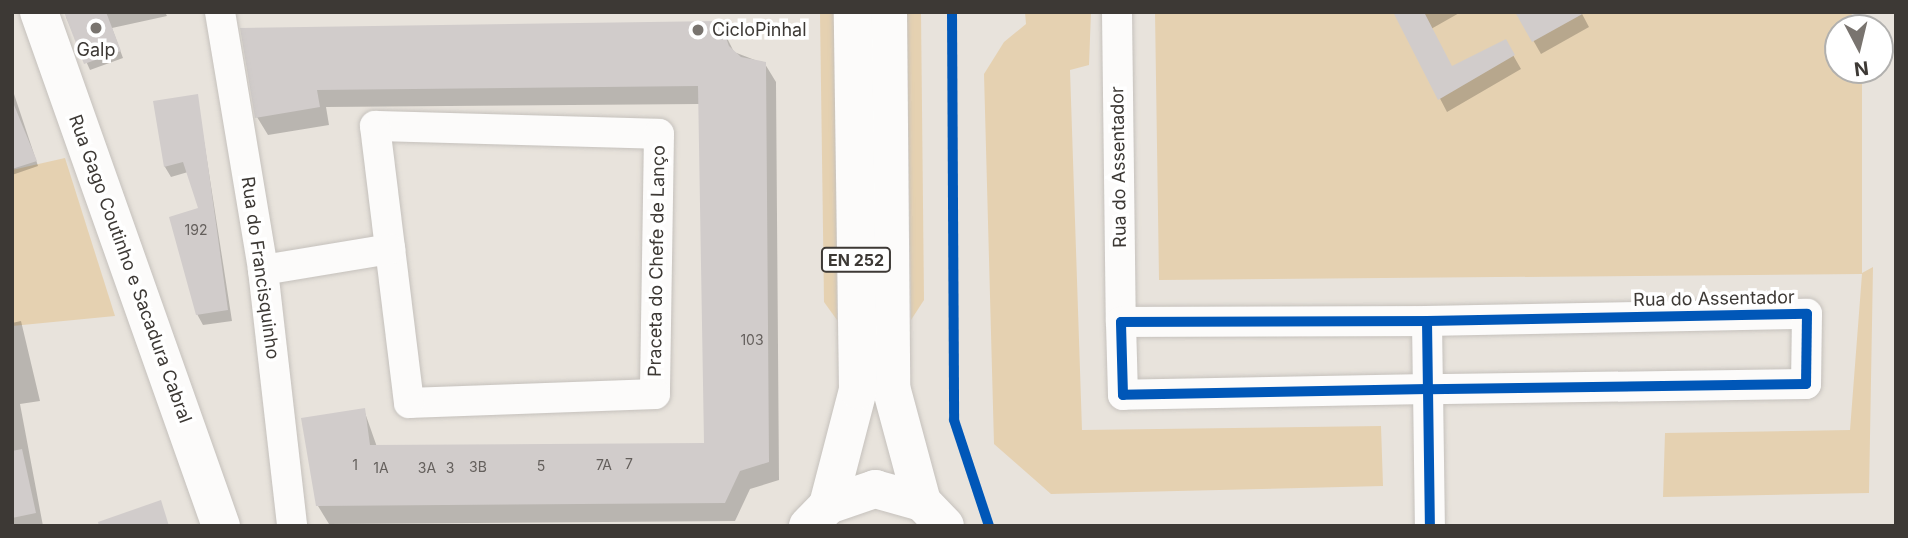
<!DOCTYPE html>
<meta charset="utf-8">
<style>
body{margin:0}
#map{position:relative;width:1908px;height:538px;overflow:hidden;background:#e8e3dc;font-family:Inter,sans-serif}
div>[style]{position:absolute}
.green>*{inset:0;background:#e5d1b1}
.shadow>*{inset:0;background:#0003}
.building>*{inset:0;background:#d1cccb}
.roads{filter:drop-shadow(0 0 2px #c5c1bc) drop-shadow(0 0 2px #c5c1bc)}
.street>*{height:30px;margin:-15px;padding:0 15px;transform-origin:15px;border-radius:15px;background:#fcfbfa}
.secondary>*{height:38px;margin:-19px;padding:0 19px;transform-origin:19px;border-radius:19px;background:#fcfbfa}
.primary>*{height:38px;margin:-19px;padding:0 19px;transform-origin:19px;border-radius:19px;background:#fcfbfa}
.cycleway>*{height:10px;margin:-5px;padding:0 5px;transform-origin:5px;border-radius:5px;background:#0057b8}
.dots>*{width:19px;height:19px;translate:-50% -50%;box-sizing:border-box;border:4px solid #fff;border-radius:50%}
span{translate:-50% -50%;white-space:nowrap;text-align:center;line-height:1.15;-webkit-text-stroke:7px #fff;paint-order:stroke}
.number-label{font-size:14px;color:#645f5c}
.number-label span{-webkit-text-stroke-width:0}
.shield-label span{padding:2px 5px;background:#fff;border:2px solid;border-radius:5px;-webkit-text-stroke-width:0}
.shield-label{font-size:16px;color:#3d3935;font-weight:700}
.poi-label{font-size:18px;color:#3d3935}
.left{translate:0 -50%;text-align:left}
.street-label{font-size:18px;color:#3d3935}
.frame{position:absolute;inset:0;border:14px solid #3d3935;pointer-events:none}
.north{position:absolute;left:1824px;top:14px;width:70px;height:70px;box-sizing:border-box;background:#fff;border:2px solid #b1b0ae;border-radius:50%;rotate:173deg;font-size:19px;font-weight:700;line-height:28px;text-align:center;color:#3d3935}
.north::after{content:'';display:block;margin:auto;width:24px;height:32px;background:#79746f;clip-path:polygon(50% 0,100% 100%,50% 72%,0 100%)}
</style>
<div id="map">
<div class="green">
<div style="clip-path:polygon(820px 12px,834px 12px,837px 320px,824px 302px)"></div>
<div style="clip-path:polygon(907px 12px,921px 12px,924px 300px,911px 320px)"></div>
<div style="clip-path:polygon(1025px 12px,1091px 12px,1089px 65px,1070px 70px,1082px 430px,1381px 426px,1383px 486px,1051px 494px,994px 444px,984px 74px,1004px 42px,1026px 24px)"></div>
<div style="clip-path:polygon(1155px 12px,1851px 12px,1856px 28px,1838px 28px,1838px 70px,1862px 70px,1862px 273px,1873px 267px,1869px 493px,1663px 497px,1665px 433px,1850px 430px,1862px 274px,1159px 280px)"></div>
<div style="clip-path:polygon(65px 158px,115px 316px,12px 326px,12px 170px)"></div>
</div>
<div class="shadow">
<div style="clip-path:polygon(78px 12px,165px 12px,167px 16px,112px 28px,123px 58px,90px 70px,66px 17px)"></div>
<div style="clip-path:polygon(1395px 12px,1461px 12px,1431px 29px,1452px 68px,1505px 41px,1521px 69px,1447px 112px)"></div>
<div style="clip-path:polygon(1517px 12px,1581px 12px,1589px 27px,1541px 54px)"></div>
<div style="clip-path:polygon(719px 22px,734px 52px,765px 64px,776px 82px,779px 480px,750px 489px,735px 521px,329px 524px,318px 506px,364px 410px,377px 447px,706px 445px,700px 104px,326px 107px,329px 125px,268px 135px,257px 117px,243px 30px)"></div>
<div style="clip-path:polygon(12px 88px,38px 166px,12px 175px)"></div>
<div style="clip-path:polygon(197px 96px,232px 321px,203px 325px,197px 314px,201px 209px,188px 172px,171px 177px,165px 167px,155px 103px)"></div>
<div style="clip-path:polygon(21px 321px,40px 401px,20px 404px,43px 526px,12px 526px,12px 323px)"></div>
</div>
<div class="building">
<div style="clip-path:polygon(64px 12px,106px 12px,121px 51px,84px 64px)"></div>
<div style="clip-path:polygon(1393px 12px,1424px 12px,1452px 66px,1506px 39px,1515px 55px,1438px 100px)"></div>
<div style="clip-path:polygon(1515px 12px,1586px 12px,1532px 42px)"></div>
<div style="clip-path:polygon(720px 21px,729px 46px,741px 57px,766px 62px,769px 462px,740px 471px,725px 503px,316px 506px,301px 418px,365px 408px,370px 445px,704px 443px,698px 86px,317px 90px,320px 107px,255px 118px,240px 28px)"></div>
<div style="clip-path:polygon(198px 94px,228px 310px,196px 315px,169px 217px,198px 208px,183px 162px,164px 167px,153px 101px)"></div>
<div style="clip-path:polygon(12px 100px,37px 161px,12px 169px)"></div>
<div style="clip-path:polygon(22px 449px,36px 513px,12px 518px,12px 451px)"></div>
<div style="clip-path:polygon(161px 500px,169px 526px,99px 526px,98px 522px)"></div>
</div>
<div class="roads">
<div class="street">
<div style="left:220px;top:12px;width:262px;rotate:80.5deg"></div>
<div style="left:263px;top:270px;width:258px;rotate:83.5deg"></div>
<div style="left:1117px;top:12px;width:310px;rotate:89.3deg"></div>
<div style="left:375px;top:126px;width:284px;rotate:1.6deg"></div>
<div style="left:659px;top:134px;width:260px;rotate:90.9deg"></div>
<div style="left:655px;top:394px;width:246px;rotate:177.9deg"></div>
<div style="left:409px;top:403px;width:279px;rotate:-97deg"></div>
<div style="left:263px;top:270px;width:129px;rotate:-9.4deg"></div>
<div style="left:1427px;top:321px;width:380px;rotate:-1.1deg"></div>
<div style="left:1807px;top:314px;width:70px;rotate:90.8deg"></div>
<div style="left:1806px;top:384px;width:378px;rotate:179.2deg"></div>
<div style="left:1428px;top:389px;width:305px;rotate:178.9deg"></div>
<div style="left:1123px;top:395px;width:73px;rotate:-91.6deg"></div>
<div style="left:1121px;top:322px;width:306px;rotate:-0.2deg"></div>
<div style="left:1427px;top:321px;width:68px;rotate:89.2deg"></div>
<div style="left:1428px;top:389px;width:137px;rotate:89.2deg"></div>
</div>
<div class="secondary">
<div style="left:39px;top:12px;width:545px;rotate:70.5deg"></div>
</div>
<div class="primary">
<div style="left:888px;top:12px;width:375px;rotate:89.5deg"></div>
<div style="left:891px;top:387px;width:119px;rotate:74.9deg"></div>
<div style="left:828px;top:505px;width:119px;rotate:-75.4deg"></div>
<div style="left:858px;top:390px;width:378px;rotate:-90.8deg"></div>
<div style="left:808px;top:526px;width:29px;rotate:-46deg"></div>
<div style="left:828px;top:505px;width:50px;rotate:-18.8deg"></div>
<div style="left:875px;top:489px;width:49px;rotate:15.5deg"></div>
<div style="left:922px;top:502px;width:33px;rotate:46deg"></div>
</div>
</div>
<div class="cycleway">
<div style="left:952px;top:12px;width:408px;rotate:89.7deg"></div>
<div style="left:954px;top:420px;width:112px;rotate:71.7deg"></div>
<div style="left:1427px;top:321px;width:380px;rotate:-1.1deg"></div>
<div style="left:1807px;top:314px;width:70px;rotate:90.8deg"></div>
<div style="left:1806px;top:384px;width:378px;rotate:179.2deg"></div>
<div style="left:1428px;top:389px;width:305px;rotate:178.9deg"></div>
<div style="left:1123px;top:395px;width:73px;rotate:-91.6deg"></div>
<div style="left:1121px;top:322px;width:306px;rotate:-0.2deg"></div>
<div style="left:1427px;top:321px;width:68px;rotate:89.2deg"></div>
<div style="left:1428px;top:389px;width:137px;rotate:89.2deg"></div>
</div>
<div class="dots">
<div style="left:96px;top:28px;background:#79746f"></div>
<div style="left:698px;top:30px;background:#79746f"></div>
</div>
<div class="number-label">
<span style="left:196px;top:230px">192</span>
<span style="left:752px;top:340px">103</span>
<span style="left:629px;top:464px">7</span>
<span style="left:355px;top:465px">1</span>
<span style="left:604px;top:465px">7A</span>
<span style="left:541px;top:466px">5</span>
<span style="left:478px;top:467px">3B</span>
<span style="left:381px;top:468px">1A</span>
<span style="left:427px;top:468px">3A</span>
<span style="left:450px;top:468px">3</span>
</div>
<div class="shield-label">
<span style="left:856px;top:260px">EN 252</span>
</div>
<div class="poi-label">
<span class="left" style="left:712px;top:30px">CicloPinhal</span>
<span style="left:96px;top:50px">Galp</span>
</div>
<div class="street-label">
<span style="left:1119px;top:167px;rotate:-91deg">Rua do Assentador</span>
<span style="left:657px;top:261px;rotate:-89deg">Praceta do Chefe de Lanço</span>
<span style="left:260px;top:268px;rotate:82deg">Rua do Francisquinho</span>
<span style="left:130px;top:269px;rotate:70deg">Rua Gago Coutinho e Sacadura Cabral</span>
<span style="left:1714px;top:299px;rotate:-1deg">Rua do Assentador</span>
</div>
<div class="frame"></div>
<div class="north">N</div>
</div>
